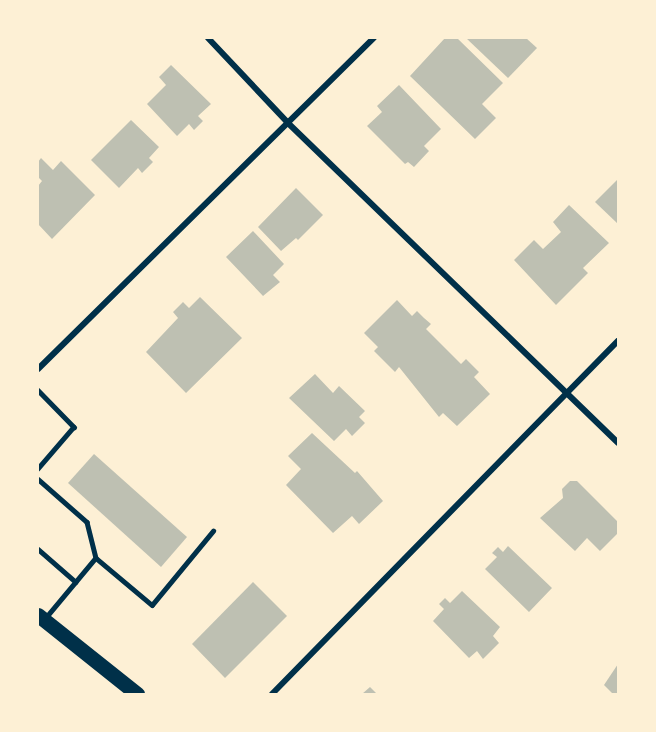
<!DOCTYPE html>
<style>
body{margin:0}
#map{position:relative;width:656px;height:732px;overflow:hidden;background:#fdf0d5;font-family:Figtree,sans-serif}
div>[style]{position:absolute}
.building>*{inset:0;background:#bec0b2}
.service>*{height:4.5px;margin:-2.25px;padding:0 2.25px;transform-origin:2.25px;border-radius:2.25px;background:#003049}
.minor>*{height:6px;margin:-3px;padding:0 3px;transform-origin:3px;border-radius:3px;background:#003049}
.primary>*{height:15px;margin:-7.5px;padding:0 7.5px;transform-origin:7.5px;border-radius:7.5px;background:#003049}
span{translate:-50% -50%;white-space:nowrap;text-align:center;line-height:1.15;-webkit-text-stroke:4.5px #fdf0d5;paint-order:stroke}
.frame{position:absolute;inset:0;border:39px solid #fdf0d5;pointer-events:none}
</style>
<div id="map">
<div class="building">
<div style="clip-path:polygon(445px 38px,457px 38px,503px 83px,482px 104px,496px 118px,475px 139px,410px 76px)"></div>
<div style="clip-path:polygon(466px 38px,526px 38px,537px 48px,508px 78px)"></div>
<div style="clip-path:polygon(171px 65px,211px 104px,198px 116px,203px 121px,194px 130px,189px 124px,177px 136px,147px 104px,166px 85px,159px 77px)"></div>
<div style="clip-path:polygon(399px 85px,441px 129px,424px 146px,429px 151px,414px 167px,408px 162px,405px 164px,367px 126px,382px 112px,377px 106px)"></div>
<div style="clip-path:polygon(131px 120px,159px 147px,149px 158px,153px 162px,142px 173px,138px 168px,119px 188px,91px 160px)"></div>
<div style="clip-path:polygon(41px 158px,53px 170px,61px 161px,95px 195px,52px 239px,38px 224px,38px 186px,42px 181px,38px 177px,38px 162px)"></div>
<div style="clip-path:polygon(618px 179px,618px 224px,595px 202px)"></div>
<div style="clip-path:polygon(296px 188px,323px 215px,298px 240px,296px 238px,281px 251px,258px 227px)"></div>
<div style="clip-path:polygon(569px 205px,609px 243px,583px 268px,588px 273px,556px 305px,514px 260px,534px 240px,543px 249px,561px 232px,553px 222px)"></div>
<div style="clip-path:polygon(253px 231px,284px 264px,273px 275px,280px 282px,263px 296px,226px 257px)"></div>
<div style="clip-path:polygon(200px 297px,242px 338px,186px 393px,146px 352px,178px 318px,173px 312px,183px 302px,189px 308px)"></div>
<div style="clip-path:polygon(397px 300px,412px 316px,417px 311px,424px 318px,431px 324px,426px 329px,461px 364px,466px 359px,479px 372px,474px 377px,490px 394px,457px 426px,443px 413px,439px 417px,399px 367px,395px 372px,374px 351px,378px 347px,364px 333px)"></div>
<div style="clip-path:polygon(315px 374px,333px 393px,339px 386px,365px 411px,359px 417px,365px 423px,352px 436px,346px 429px,334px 441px,289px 398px)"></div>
<div style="clip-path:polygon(312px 433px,355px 473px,357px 471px,383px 501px,359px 524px,352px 516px,333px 533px,286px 485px,301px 469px,288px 456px)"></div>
<div style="clip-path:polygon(94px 454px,187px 537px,161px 567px,68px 483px)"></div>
<div style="clip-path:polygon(570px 481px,577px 481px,618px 522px,618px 533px,600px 551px,587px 538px,575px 551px,540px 518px,563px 498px,562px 489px)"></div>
<div style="clip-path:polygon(508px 546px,552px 588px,529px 612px,485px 569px,497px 557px,492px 553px,498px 547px,503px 552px)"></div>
<div style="clip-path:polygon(253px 582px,287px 616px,225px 678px,192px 644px)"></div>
<div style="clip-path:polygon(462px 591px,500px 627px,493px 636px,499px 643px,483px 659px,477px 651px,469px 658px,433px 621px,444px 609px,439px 604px,445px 598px,450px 603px)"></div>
<div style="clip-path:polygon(618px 664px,618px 694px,613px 694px,604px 685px)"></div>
<div style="clip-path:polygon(370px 687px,377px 694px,362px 694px)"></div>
</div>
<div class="service">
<div style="left:38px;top:390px;width:52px;rotate:45.8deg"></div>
<div style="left:74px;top:427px;width:55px;rotate:130.6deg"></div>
<div style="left:38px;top:479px;width:65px;rotate:41.3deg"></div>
<div style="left:87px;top:522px;width:37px;rotate:76deg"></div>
<div style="left:96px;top:558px;width:78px;rotate:129.8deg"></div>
<div style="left:38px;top:549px;width:50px;rotate:41deg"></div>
<div style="left:96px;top:558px;width:73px;rotate:40deg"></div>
<div style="left:152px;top:605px;width:96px;rotate:-50.5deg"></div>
</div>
<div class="minor">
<div style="left:208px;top:38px;width:118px;rotate:46.7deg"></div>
<div style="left:289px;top:124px;width:458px;rotate:44.1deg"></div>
<div style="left:38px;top:369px;width:472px;rotate:-44.6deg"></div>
<div style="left:272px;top:694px;width:494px;rotate:-45.6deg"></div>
</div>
<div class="primary">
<div style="left:38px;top:615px;width:127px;rotate:38.6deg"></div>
</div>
<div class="frame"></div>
</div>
